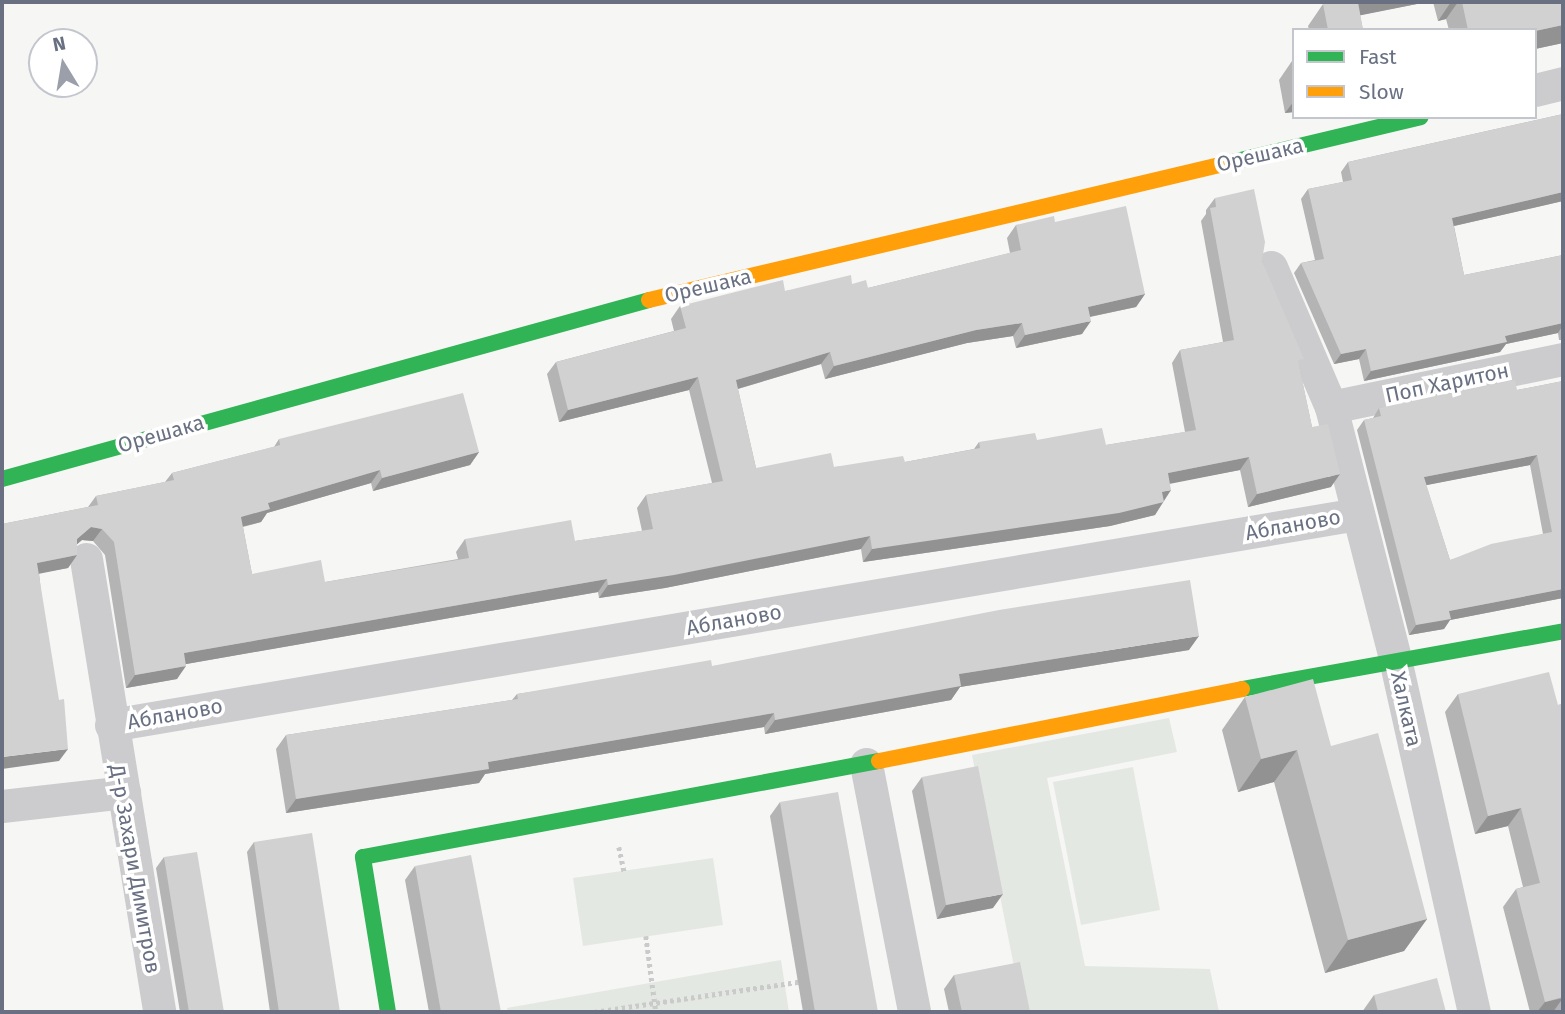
<!DOCTYPE html>
<meta charset="utf-8">
<style>
body{margin:0}
#map{position:relative;width:1565px;height:1014px;overflow:hidden;background:#f6f6f5;font-family:"Fira Sans",sans-serif}
div>[style]{position:absolute}
.green>*{inset:0;background:#e4e8e3}
.path>*{height:4.5px;margin-top:-2.25px;transform-origin:0;background:repeating-linear-gradient(90deg,#cacaca 0 3.5px,transparent 0 7px)}
.street>*{height:33px;margin:-16.5px;padding:0 16.5px;transform-origin:16.5px;border-radius:16.5px;background:#ccccce}
.fast>*{height:16px;margin:-8px;padding:0 8px;transform-origin:8px;border-radius:8px;background:#30b455}
.slow>*{height:16px;margin:-8px;padding:0 8px;transform-origin:8px;border-radius:8px;background:#ff9f0a}
.wall>*{inset:0;background:#b4b4b5}
.shaded-wall>*{inset:0;background:#929293}
.building>*{inset:0;background:#d1d1d2}
span{translate:-50% -50%;white-space:nowrap;text-align:center;line-height:1.15;-webkit-text-stroke:7px #fff;paint-order:stroke}
.street-label{font-size:21px;color:#687082}
.frame{position:absolute;inset:0;border:4px solid #687082;pointer-events:none}
.legend{position:absolute;left:1292px;top:28px;width:245px;height:91px;box-sizing:border-box;background:#fff;border:2px solid #c3c6cd;margin:0;padding:9px 12px;list-style:none;font-size:21px;color:#687082}
.legend li{display:flex;align-items:center;gap:14px;height:35px}
.legend b{width:35px;border:2px solid #c3c6cd}
.north{position:absolute;left:28px;top:28px;width:70px;height:70px;box-sizing:border-box;background:#fff;border:2px solid #c3c6cd;border-radius:50%;rotate:349deg;font-size:19px;font-weight:700;line-height:28px;text-align:center;color:#687082}
.north::after{content:'';display:block;margin:auto;width:24px;height:32px;background:#9a9faa;clip-path:polygon(50% 0,100% 100%,50% 72%,0 100%)}
</style>
<div id="map">
<div class="green">
<div style="clip-path:polygon(1169px 718px,1177px 752px,1047px 778px,1085px 966px,1210px 969px,1219px 1012px,1023px 1012px,972px 755px)"></div>
<div style="clip-path:polygon(1133px 767px,1160px 910px,1081px 925px,1053px 782px)"></div>
<div style="clip-path:polygon(713px 858px,723px 925px,583px 946px,573px 878px)"></div>
<div style="clip-path:polygon(781px 960px,789px 1012px,508px 1012px,507px 1008px)"></div>
</div>
<div class="path">
<div style="left:619px;top:847px;width:25px;rotate:78deg"></div>
<div style="left:646px;top:936px;width:77px;rotate:82.5deg"></div>
<div style="left:594px;top:1012px;width:212px;rotate:-8.4deg"></div>
</div>
<div class="street">
<div style="left:1535px;top:90px;width:29px;rotate:-14deg"></div>
<div style="left:1271px;top:267px;width:152px;rotate:66.8deg"></div>
<div style="left:1331px;top:407px;width:260px;rotate:75.7deg"></div>
<div style="left:1395px;top:659px;width:362px;rotate:77.4deg"></div>
<div style="left:1331px;top:407px;width:237px;rotate:-11.7deg"></div>
<div style="left:86px;top:559px;width:459px;rotate:80.8deg"></div>
<div style="left:111px;top:725px;width:1264px;rotate:-9.61deg"></div>
<div style="left:866px;top:764px;width:253px;rotate:79deg"></div>
<div style="left:2px;top:806px;width:123px;rotate:-6.5deg"></div>
</div>
<div class="fast">
<div style="left:1228px;top:163px;width:198px;rotate:-13.4deg"></div>
<div style="left:2px;top:479px;width:671px;rotate:-15.46deg"></div>
<div style="left:1242px;top:689px;width:326px;rotate:-10.2deg"></div>
<div style="left:388px;top:1012px;width:157px;rotate:-99.2deg"></div>
<div style="left:363px;top:857px;width:525px;rotate:-10.54deg"></div>
</div>
<div class="slow">
<div style="left:649px;top:300px;width:595px;rotate:-13.31deg"></div>
<div style="left:879px;top:761px;width:370px;rotate:-11.2deg"></div>
</div>
<div class="wall">
<div style="clip-path:polygon(1334px 2px,1427px 2px,1360px 15px,1363px 30px,1309px 30px,1308px 26px,1323px 4px)"></div>
<div style="clip-path:polygon(1433px 2px,1563px 2px,1563px 43px,1535px 49px,1535px 30px,1449px 30px,1446px 19px,1438px 21px)"></div>
<div style="clip-path:polygon(1294px 58px,1294px 112px,1285px 113px,1279px 80px)"></div>
<div style="clip-path:polygon(1563px 114px,1563px 201px,1454px 226px,1464px 275px,1563px 255px,1563px 340px,1559px 340px,1558px 333px,1506px 344px,1500px 352px,1364px 381px,1359px 359px,1334px 364px,1294px 273px,1301px 263px,1315px 260px,1301px 199px,1308px 189px,1343px 182px,1341px 172px,1348px 162px)"></div>
<div style="clip-path:polygon(1215px 198px,1262px 261px,1299px 366px,1312px 427px,1331px 487px,1248px 507px,1240px 470px,1170px 483px,1163px 501px,1155px 515px,1110px 526px,863px 562px,861px 549px,665px 588px,599px 598px,598px 592px,186px 664px,177px 679px,126px 688px,105px 555px,93px 541px,82px 540px,77px 544px,77px 555px,68px 568px,39px 573px,59px 761px,2px 524px,88px 507px,96px 496px,165px 482px,172px 473px,274px 447px,279px 439px,479px 452px,470px 465px,373px 491px,371px 483px,267px 513px,261px 522px,243px 527px,252px 574px,325px 582px,458px 559px,456px 552px,465px 539px,575px 541px,642px 531px,637px 508px,646px 495px,712px 483px,689px 390px,559px 422px,547px 374px,556px 362px,674px 331px,671px 319px,680px 306px,785px 291px,852px 284px,868px 288px,1010px 253px,1007px 238px,1016px 225px,1055px 222px,1145px 294px,1136px 307px,1090px 317px,1082px 334px,1016px 348px,1013px 336px,967px 343px,825px 379px,821px 364px,738px 389px,756px 468px,834px 467px,905px 462px,974px 449px,979px 442px,1037px 440px,1106px 445px,1185px 432px,1172px 363px,1180px 350px,1223px 342px,1201px 221px,1206px 214px,1206px 210px)"></div>
<div style="clip-path:polygon(evenodd,1563px 381px,1563px 598px,1450px 620px,1444px 629px,1409px 635px,1357px 430px,1364px 420px,1373px 418px,1379px 408px,1517px 390px,1563px 381px,1530px 465px,1543px 534px,1450px 560px,1426px 485px,1530px 465px)"></div>
<div style="clip-path:polygon(1189px 650px,960px 687px,951px 700px,765px 734px,764px 727px,485px 774px,479px 783px,286px 813px,276px 749px,286px 735px,512px 700px,517px 694px,712px 666px)"></div>
<div style="clip-path:polygon(1458px 694px,1558px 705px,1563px 704px,1563px 1012px,1530px 1012px,1503px 907px,1516px 889px,1523px 887px,1508px 826px,1475px 834px,1445px 712px)"></div>
<div style="clip-path:polygon(1245px 697px,1331px 746px,1427px 919px,1404px 951px,1325px 973px,1274px 782px,1238px 792px,1222px 730px)"></div>
<div style="clip-path:polygon(922px 777px,993px 908px,937px 919px,912px 791px)"></div>
<div style="clip-path:polygon(780px 802px,878px 1012px,803px 1012px,770px 816px)"></div>
<div style="clip-path:polygon(254px 842px,340px 1012px,270px 1012px,247px 852px)"></div>
<div style="clip-path:polygon(164px 857px,224px 1012px,180px 1012px,156px 868px)"></div>
<div style="clip-path:polygon(415px 866px,501px 1012px,429px 1012px,405px 880px)"></div>
<div style="clip-path:polygon(954px 975px,1030px 1012px,949px 1012px,944px 989px)"></div>
<div style="clip-path:polygon(1374px 995px,1446px 1012px,1362px 1012px)"></div>
</div>
<div class="shaded-wall">
<div style="clip-path:polygon(1354px 2px,1427px 2px,1342px 19px)"></div>
<div style="clip-path:polygon(1451px 2px,1458px 2px,1446px 19px,1438px 21px)"></div>
<div style="clip-path:polygon(1563px 25px,1563px 43px,1535px 49px,1535px 31px)"></div>
<div style="clip-path:polygon(1294px 101px,1294px 112px,1285px 113px)"></div>
<div style="clip-path:polygon(1563px 192px,1563px 201px,1445px 228px,1452px 218px)"></div>
<div style="clip-path:polygon(1145px 294px,1136px 307px,1079px 319px,1088px 307px)"></div>
<div style="clip-path:polygon(1091px 321px,1082px 334px,1016px 348px,1025px 335px)"></div>
<div style="clip-path:polygon(1022px 323px,1013px 336px,967px 343px,825px 379px,834px 366px,976px 330px)"></div>
<div style="clip-path:polygon(1563px 323px,1563px 325px,1558px 333px,1506px 344px,1500px 352px,1364px 381px,1371px 371px,1505px 336px)"></div>
<div style="clip-path:polygon(1366px 349px,1359px 359px,1334px 364px,1341px 354px)"></div>
<div style="clip-path:polygon(830px 352px,821px 364px,727px 392px,736px 380px)"></div>
<div style="clip-path:polygon(698px 377px,689px 390px,559px 422px,568px 410px)"></div>
<div style="clip-path:polygon(479px 452px,470px 465px,373px 491px,382px 478px)"></div>
<div style="clip-path:polygon(1537px 455px,1530px 465px,1417px 487px,1424px 477px)"></div>
<div style="clip-path:polygon(1249px 457px,1240px 470px,1159px 486px,1168px 473px)"></div>
<div style="clip-path:polygon(380px 470px,371px 483px,267px 513px,261px 522px,232px 529px,241px 517px,268px 503px)"></div>
<div style="clip-path:polygon(1340px 474px,1331px 487px,1248px 507px,1257px 494px)"></div>
<div style="clip-path:polygon(1171px 490px,1155px 515px,1110px 526px,863px 562px,872px 549px)"></div>
<div style="clip-path:polygon(91px 527px,102px 529px,93px 541px,82px 540px,68px 552px,77px 539px)"></div>
<div style="clip-path:polygon(870px 536px,861px 549px,665px 588px,599px 598px,608px 585px)"></div>
<div style="clip-path:polygon(77px 555px,68px 568px,28px 576px,37px 563px)"></div>
<div style="clip-path:polygon(607px 579px,598px 592px,175px 666px,184px 653px)"></div>
<div style="clip-path:polygon(1563px 589px,1563px 598px,1450px 620px,1444px 629px,1409px 635px,1416px 625px,1449px 611px)"></div>
<div style="clip-path:polygon(1199px 636px,1189px 650px,960px 687px,951px 700px,765px 734px,775px 720px,959px 674px)"></div>
<div style="clip-path:polygon(186px 666px,177px 679px,126px 688px,135px 675px)"></div>
<div style="clip-path:polygon(774px 713px,764px 727px,485px 774px,479px 783px,286px 813px,296px 799px,488px 762px)"></div>
<div style="clip-path:polygon(68px 749px,59px 761px,2px 769px,2px 757px)"></div>
<div style="clip-path:polygon(1297px 750px,1274px 782px,1238px 792px,1261px 759px)"></div>
<div style="clip-path:polygon(1521px 808px,1508px 826px,1475px 834px,1488px 816px)"></div>
<div style="clip-path:polygon(1003px 894px,993px 908px,937px 919px,946px 905px)"></div>
<div style="clip-path:polygon(1427px 919px,1404px 951px,1325px 973px,1348px 940px)"></div>
<div style="clip-path:polygon(1563px 998px,1553px 1012px,1537px 1012px,1545px 1002px)"></div>
</div>
<div class="building">
<div style="clip-path:polygon(1336px 2px,1358px 2px,1363px 30px,1328px 30px,1323px 4px)"></div>
<div style="clip-path:polygon(1462px 2px,1563px 2px,1563px 25px,1535px 31px,1535px 30px,1468px 30px)"></div>
<div style="clip-path:polygon(1563px 114px,1563px 192px,1452px 218px,1464px 275px,1563px 255px,1563px 323px,1505px 336px,1507px 342px,1371px 371px,1366px 349px,1341px 354px,1301px 263px,1324px 259px,1308px 189px,1352px 180px,1348px 162px)"></div>
<div style="clip-path:polygon(1254px 189px,1265px 242px,1262px 261px,1304px 359px,1298px 360px,1312px 427px,1328px 424px,1340px 474px,1257px 494px,1249px 457px,1168px 473px,1171px 490px,1162px 492px,1164px 502px,1119px 513px,872px 549px,870px 536px,674px 575px,608px 585px,607px 579px,184px 653px,186px 666px,135px 675px,114px 542px,102px 529px,91px 527px,77px 539px,77px 555px,37px 563px,59px 700px,64px 699px,68px 749px,2px 757px,2px 524px,98px 505px,96px 496px,174px 480px,172px 473px,280px 445px,279px 439px,463px 393px,479px 452px,382px 478px,380px 470px,268px 503px,270px 509px,241px 517px,252px 574px,321px 560px,325px 582px,469px 558px,465px 539px,571px 520px,575px 541px,653px 529px,646px 495px,723px 481px,698px 377px,568px 410px,556px 362px,686px 328px,680px 306px,783px 280px,785px 291px,851px 275px,852px 284px,866px 280px,868px 288px,1021px 250px,1016px 225px,1054px 216px,1055px 222px,1126px 206px,1145px 294px,1088px 307px,1091px 321px,1025px 335px,1022px 323px,976px 330px,834px 366px,830px 352px,736px 380px,756px 468px,831px 453px,834px 467px,903px 456px,905px 462px,980px 448px,979px 442px,1035px 433px,1037px 440px,1102px 428px,1106px 445px,1196px 430px,1180px 350px,1234px 340px,1210px 208px,1216px 207px,1215px 198px)"></div>
<div style="clip-path:polygon(evenodd,1515px 380px,1517px 390px,1563px 381px,1563px 589px,1449px 611px,1451px 619px,1416px 625px,1364px 420px,1381px 416px,1379px 408px,1515px 380px,1537px 455px,1552px 532px,1491px 544px,1450px 560px,1424px 477px,1537px 455px)"></div>
<div style="clip-path:polygon(1190px 580px,1199px 636px,959px 674px,961px 686px,775px 720px,774px 713px,488px 762px,489px 769px,296px 799px,286px 735px,518px 699px,517px 694px,711px 660px,712px 666px,999px 610px)"></div>
<div style="clip-path:polygon(1549px 672px,1558px 705px,1563px 704px,1563px 997px,1545px 1002px,1516px 889px,1540px 883px,1521px 808px,1488px 816px,1458px 694px)"></div>
<div style="clip-path:polygon(1313px 679px,1331px 746px,1378px 733px,1427px 919px,1348px 940px,1297px 750px,1261px 759px,1245px 697px)"></div>
<div style="clip-path:polygon(978px 766px,1003px 894px,946px 905px,922px 777px)"></div>
<div style="clip-path:polygon(838px 792px,878px 1012px,815px 1012px,780px 802px)"></div>
<div style="clip-path:polygon(312px 833px,340px 1012px,279px 1012px,254px 842px)"></div>
<div style="clip-path:polygon(197px 852px,224px 1012px,189px 1012px,164px 857px)"></div>
<div style="clip-path:polygon(471px 855px,501px 1012px,441px 1012px,415px 866px)"></div>
<div style="clip-path:polygon(1020px 962px,1030px 1012px,962px 1012px,954px 975px)"></div>
<div style="clip-path:polygon(1437px 978px,1446px 1012px,1378px 1012px,1374px 995px)"></div>
</div>
<div class="street-label">
<span style="left:1260px;top:155px;rotate:-13deg">Орешака</span>
<span style="left:708px;top:286px;rotate:-13deg">Орешака</span>
<span style="left:1447px;top:383px;rotate:-12deg">Поп Харитон</span>
<span style="left:161px;top:434px;rotate:-16deg">Орешака</span>
<span style="left:1293px;top:525px;rotate:-10deg">Абланово</span>
<span style="left:734px;top:620px;rotate:-10deg">Абланово</span>
<span style="left:1406px;top:709px;rotate:77deg">Халката</span>
<span style="left:175px;top:714px;rotate:-10deg">Абланово</span>
<span style="left:135px;top:869px;rotate:80deg">Д-р Захари Димитров</span>
</div>
<div class="frame"></div>
<ul class="legend">
<li><b style="height:9px;background:#30b455"></b>Fast</li>
<li><b style="height:9px;background:#ff9f0a"></b>Slow</li>
</ul>
<div class="north">N</div>
</div>
